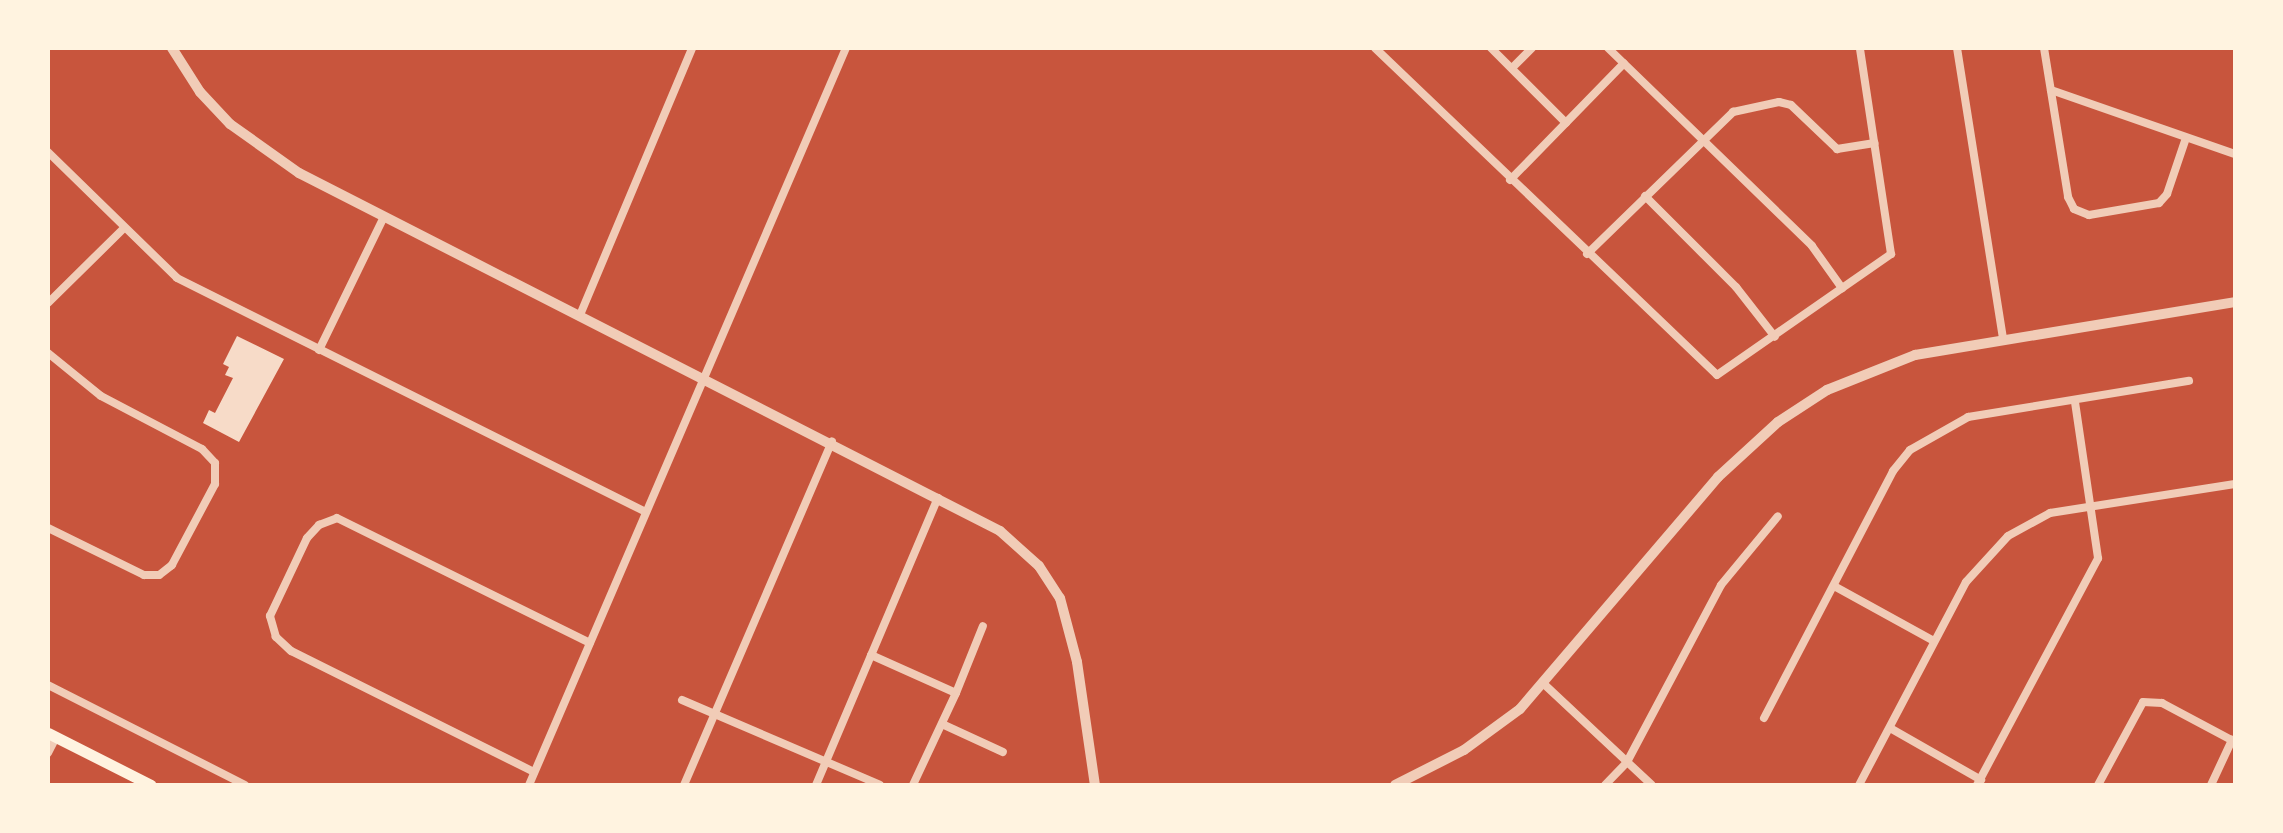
<!DOCTYPE html>
<style>
body{margin:0}
#map{position:relative;width:2283px;height:833px;overflow:hidden;background:#c8553d;font-family:Spectral,serif}
div>[style]{position:absolute}
.building>*{inset:0;background:#f7dbc8}
.minor>*{height:8px;margin:-4px;padding:0 4px;transform-origin:4px;border-radius:4px;background:#f1ccb7}
.tertiary>*{height:10px;margin:-5px;padding:0 5px;transform-origin:5px;border-radius:5px;background:#f1ccb7}
.secondary>*{height:11px;margin:-5.5px;padding:0 5.5px;transform-origin:5.5px;border-radius:5.5px;background:#fff3e0}
span{translate:-50% -50%;white-space:nowrap;text-align:center;line-height:1.15;-webkit-text-stroke:7px #fff3e0;paint-order:stroke}
.frame{position:absolute;inset:0;border:50px solid #fff3e0;pointer-events:none}
</style>
<div id="map">
<div class="building">
<div style="clip-path:polygon(237px 336px,284px 359px,239px 442px,203px 423px,209px 410px,215px 413px,233px 378px,225px 375px,229px 367px,223px 364px)"></div>
</div>
<div class="minor">
<div style="left:1375px;top:48px;width:473px;rotate:43.7deg"></div>
<div style="left:1717px;top:375px;width:212px;rotate:-34.8deg"></div>
<div style="left:1891px;top:254px;width:208px;rotate:-98.6deg"></div>
<div style="left:1491px;top:48px;width:106px;rotate:45deg"></div>
<div style="left:1608px;top:48px;width:284px;rotate:44.1deg"></div>
<div style="left:1812px;top:246px;width:52px;rotate:54.5deg"></div>
<div style="left:1957px;top:48px;width:294px;rotate:81deg"></div>
<div style="left:2044px;top:48px;width:151px;rotate:80.8deg"></div>
<div style="left:2068px;top:197px;width:13px;rotate:63deg"></div>
<div style="left:2074px;top:209px;width:16px;rotate:22deg"></div>
<div style="left:2089px;top:215px;width:71px;rotate:-9.7deg"></div>
<div style="left:2159px;top:203px;width:12px;rotate:-48deg"></div>
<div style="left:2167px;top:194px;width:59px;rotate:-71.3deg"></div>
<div style="left:1512px;top:68px;width:28px;rotate:-45deg"></div>
<div style="left:2051px;top:90px;width:195px;rotate:19.2deg"></div>
<div style="left:48px;top:152px;width:180px;rotate:44.3deg"></div>
<div style="left:177px;top:278px;width:524px;rotate:26.52deg"></div>
<div style="left:1510px;top:180px;width:163px;rotate:-45.7deg"></div>
<div style="left:1645px;top:196px;width:129px;rotate:45deg"></div>
<div style="left:1736px;top:287px;width:63px;rotate:52deg"></div>
<div style="left:1587px;top:254px;width:204px;rotate:-44.2deg"></div>
<div style="left:1733px;top:112px;width:47px;rotate:-12.3deg"></div>
<div style="left:1779px;top:102px;width:12px;rotate:14deg"></div>
<div style="left:1791px;top:105px;width:64px;rotate:43.7deg"></div>
<div style="left:1837px;top:149px;width:38px;rotate:-9deg"></div>
<div style="left:48px;top:303px;width:104px;rotate:-44.6deg"></div>
<div style="left:580px;top:315px;width:290px;rotate:-67.2deg"></div>
<div style="left:319px;top:350px;width:148px;rotate:-64deg"></div>
<div style="left:48px;top:353px;width:68px;rotate:39.1deg"></div>
<div style="left:101px;top:396px;width:114px;rotate:27.7deg"></div>
<div style="left:202px;top:449px;width:19px;rotate:47deg"></div>
<div style="left:215px;top:463px;width:21px;rotate:90deg"></div>
<div style="left:215px;top:484px;width:92px;rotate:118deg"></div>
<div style="left:172px;top:565px;width:16px;rotate:142deg"></div>
<div style="left:159px;top:575px;width:15px;rotate:180deg"></div>
<div style="left:144px;top:575px;width:107px;rotate:-153.9deg"></div>
<div style="left:1834px;top:586px;width:114px;rotate:28.8deg"></div>
<div style="left:871px;top:655px;width:93px;rotate:24.1deg"></div>
<div style="left:956px;top:693px;width:102px;rotate:115.1deg"></div>
<div style="left:48px;top:685px;width:221px;rotate:26.9deg"></div>
<div style="left:1545px;top:685px;width:146px;rotate:43.1deg"></div>
<div style="left:956px;top:693px;width:72px;rotate:-68.1deg"></div>
<div style="left:682px;top:700px;width:215px;rotate:23.2deg"></div>
<div style="left:1764px;top:718px;width:279px;rotate:-62.4deg"></div>
<div style="left:1893px;top:471px;width:27px;rotate:-51deg"></div>
<div style="left:1910px;top:450px;width:67px;rotate:-29.6deg"></div>
<div style="left:1968px;top:417px;width:224px;rotate:-9.3deg"></div>
<div style="left:942px;top:724px;width:67px;rotate:24.7deg"></div>
<div style="left:1890px;top:728px;width:105px;rotate:29.7deg"></div>
<div style="left:48px;top:753px;width:18px;rotate:-63deg"></div>
<div style="left:534px;top:772px;width:271px;rotate:-153.5deg"></div>
<div style="left:291px;top:651px;width:21px;rotate:-137deg"></div>
<div style="left:276px;top:637px;width:22px;rotate:-106deg"></div>
<div style="left:270px;top:616px;width:86px;rotate:-64.6deg"></div>
<div style="left:307px;top:538px;width:18px;rotate:-47deg"></div>
<div style="left:319px;top:525px;width:19px;rotate:-21deg"></div>
<div style="left:337px;top:518px;width:282px;rotate:26.3deg"></div>
<div style="left:529px;top:785px;width:802px;rotate:-66.73deg"></div>
<div style="left:684px;top:785px;width:374px;rotate:-66.7deg"></div>
<div style="left:816px;top:785px;width:312px;rotate:-67deg"></div>
<div style="left:1605px;top:785px;width:32px;rotate:-46deg"></div>
<div style="left:1627px;top:762px;width:200px;rotate:-62deg"></div>
<div style="left:1721px;top:585px;width:89px;rotate:-50.4deg"></div>
<div style="left:1859px;top:785px;width:229px;rotate:-62.2deg"></div>
<div style="left:1966px;top:582px;width:62px;rotate:-47.6deg"></div>
<div style="left:2008px;top:536px;width:48px;rotate:-28.7deg"></div>
<div style="left:2050px;top:513px;width:187px;rotate:-8.9deg"></div>
<div style="left:1977px;top:785px;width:257px;rotate:-61.9deg"></div>
<div style="left:2098px;top:558px;width:158px;rotate:-98.4deg"></div>
<div style="left:2098px;top:785px;width:94px;rotate:-61.5deg"></div>
<div style="left:2143px;top:702px;width:19px;rotate:3deg"></div>
<div style="left:2162px;top:703px;width:83px;rotate:28.1deg"></div>
<div style="left:2211px;top:785px;width:50px;rotate:-65deg"></div>
</div>
<div class="tertiary">
<div style="left:172px;top:48px;width:52px;rotate:57.5deg"></div>
<div style="left:200px;top:92px;width:44px;rotate:46.8deg"></div>
<div style="left:230px;top:124px;width:85px;rotate:35.4deg"></div>
<div style="left:299px;top:173px;width:787px;rotate:27.05deg"></div>
<div style="left:1000px;top:531px;width:52px;rotate:41.9deg"></div>
<div style="left:1039px;top:566px;width:38px;rotate:57deg"></div>
<div style="left:1060px;top:598px;width:66px;rotate:75.1deg"></div>
<div style="left:1077px;top:662px;width:124px;rotate:81.7deg"></div>
<div style="left:1395px;top:785px;width:77px;rotate:-26.9deg"></div>
<div style="left:1464px;top:750px;width:69px;rotate:-36.2deg"></div>
<div style="left:1520px;top:709px;width:305px;rotate:-49.5deg"></div>
<div style="left:1718px;top:477px;width:81px;rotate:-42.5deg"></div>
<div style="left:1778px;top:422px;width:59px;rotate:-33.1deg"></div>
<div style="left:1827px;top:390px;width:95px;rotate:-21.7deg"></div>
<div style="left:1915px;top:355px;width:324px;rotate:-9.4deg"></div>
</div>
<div class="secondary">
<div style="left:48px;top:733px;width:115px;rotate:26.8deg"></div>
</div>
<div class="frame"></div>
</div>
